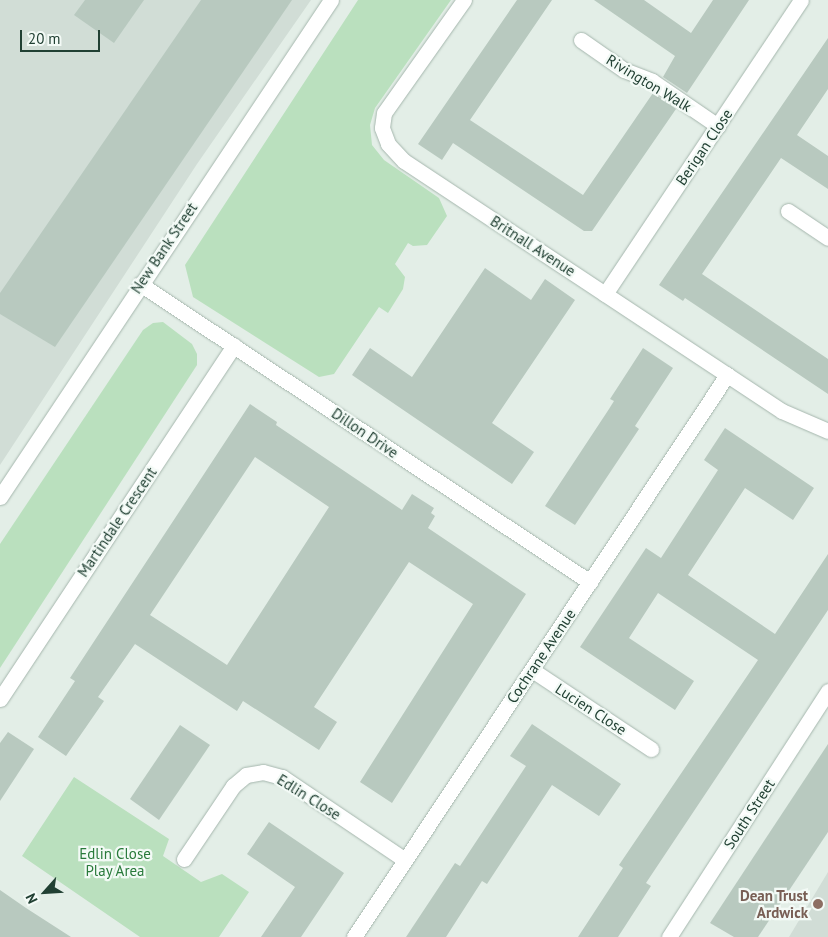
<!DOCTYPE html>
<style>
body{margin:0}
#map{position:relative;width:828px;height:937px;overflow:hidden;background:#e3eee7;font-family:"PT Sans",sans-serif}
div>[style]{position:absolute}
.built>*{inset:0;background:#d1ddd6}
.green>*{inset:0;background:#bae0be}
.building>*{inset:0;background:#b8c9bf}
.roads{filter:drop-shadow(0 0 1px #a5b6ad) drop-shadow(0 0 1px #a5b6ad)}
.street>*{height:15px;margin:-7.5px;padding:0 7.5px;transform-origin:7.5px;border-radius:7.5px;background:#fff}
.dots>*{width:14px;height:14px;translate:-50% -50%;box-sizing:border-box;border:2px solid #f3faf6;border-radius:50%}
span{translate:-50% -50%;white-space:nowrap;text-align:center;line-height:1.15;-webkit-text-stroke:4.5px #f3faf6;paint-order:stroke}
.street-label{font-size:15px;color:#214033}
.park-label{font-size:15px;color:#297a3b}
.education-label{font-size:15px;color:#785e54;font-weight:700}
.right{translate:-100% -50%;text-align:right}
.north{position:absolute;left:20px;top:867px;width:50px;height:50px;-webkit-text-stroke:4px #f3faf6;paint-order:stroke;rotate:244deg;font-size:14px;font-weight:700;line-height:20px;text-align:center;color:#214033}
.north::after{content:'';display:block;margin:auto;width:18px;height:22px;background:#214033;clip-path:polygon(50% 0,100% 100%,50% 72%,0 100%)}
.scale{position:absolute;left:20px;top:30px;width:80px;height:22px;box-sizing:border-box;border:2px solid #214033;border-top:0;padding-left:6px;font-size:15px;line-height:18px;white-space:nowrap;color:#214033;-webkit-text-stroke:4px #f3faf6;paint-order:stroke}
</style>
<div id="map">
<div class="built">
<div style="clip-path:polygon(0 0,311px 0,197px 164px,0 465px)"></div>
<div style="clip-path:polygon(828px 872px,828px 937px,789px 937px)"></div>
</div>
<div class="green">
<div style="clip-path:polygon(358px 0,451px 0,375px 108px,370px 125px,372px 145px,384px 160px,439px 198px,447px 216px,427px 245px,413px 246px,408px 243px,395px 264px,405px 277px,403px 289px,388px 313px,379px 307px,334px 374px,319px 377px,193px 297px,185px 265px)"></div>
<div style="clip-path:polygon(163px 322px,192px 344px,197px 354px,197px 365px,0 668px,0 544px,143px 330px,153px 323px)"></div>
<div style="clip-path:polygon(74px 777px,169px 839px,163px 856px,201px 882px,222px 874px,249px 892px,219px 937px,140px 937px,22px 856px)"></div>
</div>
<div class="building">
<div style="clip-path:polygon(85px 0,144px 0,114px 43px,74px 15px)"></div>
<div style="clip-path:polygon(201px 0,292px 0,55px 347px,0 314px,0 293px)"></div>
<div style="clip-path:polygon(517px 0,552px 0,470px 120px,583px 195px,653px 93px,676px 109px,592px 231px,584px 231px,453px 143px,442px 160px,418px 144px)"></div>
<div style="clip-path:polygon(594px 0,644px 0,691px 33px,713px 0,749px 0,687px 93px,663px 77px,675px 56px)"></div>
<div style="clip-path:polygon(828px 38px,828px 89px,797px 135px,828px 156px,828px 189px,781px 158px,702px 274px,828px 359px,828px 394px,685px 298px,683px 301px,659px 285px)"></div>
<div style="clip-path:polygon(485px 268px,531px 300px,545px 279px,575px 300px,492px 423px,534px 452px,512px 484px,352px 375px,370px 348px,412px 377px)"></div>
<div style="clip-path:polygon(643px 348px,673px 368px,635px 426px,639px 429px,575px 525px,545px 506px,609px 409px,614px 401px,610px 399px)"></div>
<div style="clip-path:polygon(evenodd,250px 404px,277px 422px,276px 425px,402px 510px,412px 494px,434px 508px,431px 513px,435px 516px,428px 528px,526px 594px,392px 803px,360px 782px,473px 604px,409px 562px,314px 707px,337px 722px,319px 750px,243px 701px,237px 711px,135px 644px,98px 697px,104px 701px,66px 756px,38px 737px,75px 681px,70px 678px,250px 404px,255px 457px,329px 507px,227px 665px,150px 615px,255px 457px)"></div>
<div style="clip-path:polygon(725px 428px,814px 488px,793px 520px,745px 488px,688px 575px,775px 634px,828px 554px,828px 610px,646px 883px,651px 886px,618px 937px,578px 937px,623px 868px,619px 865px,758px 660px,658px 593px,629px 638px,694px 681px,675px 710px,580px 647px,646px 548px,661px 558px,718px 470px,704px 460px)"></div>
<div style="clip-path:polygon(532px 724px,621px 784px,599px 816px,552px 785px,487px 884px,482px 881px,446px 937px,406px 937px,455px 863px,460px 866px,526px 766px,510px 756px)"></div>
<div style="clip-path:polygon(180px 725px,210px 745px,159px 820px,130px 799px)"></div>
<div style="clip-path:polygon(8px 732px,34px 749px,0 801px,0 743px)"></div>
<div style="clip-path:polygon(828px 744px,828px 832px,758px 937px,734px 937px,710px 923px)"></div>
<div style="clip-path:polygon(269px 822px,344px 873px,301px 937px,261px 937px,295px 887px,247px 854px)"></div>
<div style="clip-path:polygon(0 890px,26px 908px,71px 937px,0 937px)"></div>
</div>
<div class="roads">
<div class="street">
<div style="left:464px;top:0;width:138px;rotate:125.3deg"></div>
<div style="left:384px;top:113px;width:15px;rotate:98deg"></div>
<div style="left:382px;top:128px;width:17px;rotate:69deg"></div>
<div style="left:388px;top:144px;width:23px;rotate:47deg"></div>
<div style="left:404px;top:161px;width:453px;rotate:33.5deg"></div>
<div style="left:782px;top:411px;width:50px;rotate:23.5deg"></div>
<div style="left:581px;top:40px;width:52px;rotate:34.9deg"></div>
<div style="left:624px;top:70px;width:30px;rotate:21deg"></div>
<div style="left:652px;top:81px;width:80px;rotate:34.3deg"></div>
<div style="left:788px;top:211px;width:48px;rotate:34deg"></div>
<div style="left:140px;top:284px;width:540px;rotate:33.51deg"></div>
<div style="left:605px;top:294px;width:353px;rotate:-56.3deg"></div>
<div style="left:0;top:497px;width:597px;rotate:-56.34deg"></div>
<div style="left:532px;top:670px;width:143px;rotate:33.6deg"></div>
<div style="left:0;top:699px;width:424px;rotate:-56.5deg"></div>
<div style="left:184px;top:859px;width:88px;rotate:-56.1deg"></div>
<div style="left:233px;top:786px;width:17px;rotate:-40deg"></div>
<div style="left:246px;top:775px;width:17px;rotate:-10deg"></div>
<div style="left:263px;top:772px;width:20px;rotate:15deg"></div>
<div style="left:282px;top:777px;width:148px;rotate:34deg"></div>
<div style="left:354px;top:937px;width:675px;rotate:-56.43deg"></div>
<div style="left:669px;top:937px;width:293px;rotate:-57.1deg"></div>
</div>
</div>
<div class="dots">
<div style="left:818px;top:904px;background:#8d6e63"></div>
</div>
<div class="street-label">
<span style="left:649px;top:83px;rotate:31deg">Rivington Walk</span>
<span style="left:704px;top:147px;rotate:-56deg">Berigan Close</span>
<span style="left:533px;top:246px;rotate:33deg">Britnall Avenue</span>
<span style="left:164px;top:248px;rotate:-56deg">New Bank Street</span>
<span style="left:365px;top:433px;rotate:34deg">Dillon Drive</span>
<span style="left:117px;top:522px;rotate:-56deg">Martindale Crescent</span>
<span style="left:541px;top:656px;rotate:-56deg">Cochrane Avenue</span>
<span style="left:591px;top:709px;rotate:33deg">Lucien Close</span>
<span style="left:309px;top:797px;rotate:32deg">Edlin Close</span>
<span style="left:749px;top:814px;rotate:-57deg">South Street</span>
</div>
<div class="park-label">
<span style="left:115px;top:862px">Edlin Close<br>Play Area</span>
</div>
<div class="education-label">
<span class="right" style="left:808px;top:904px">Dean Trust<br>Ardwick</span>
</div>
<div class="north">N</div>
<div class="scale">20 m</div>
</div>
